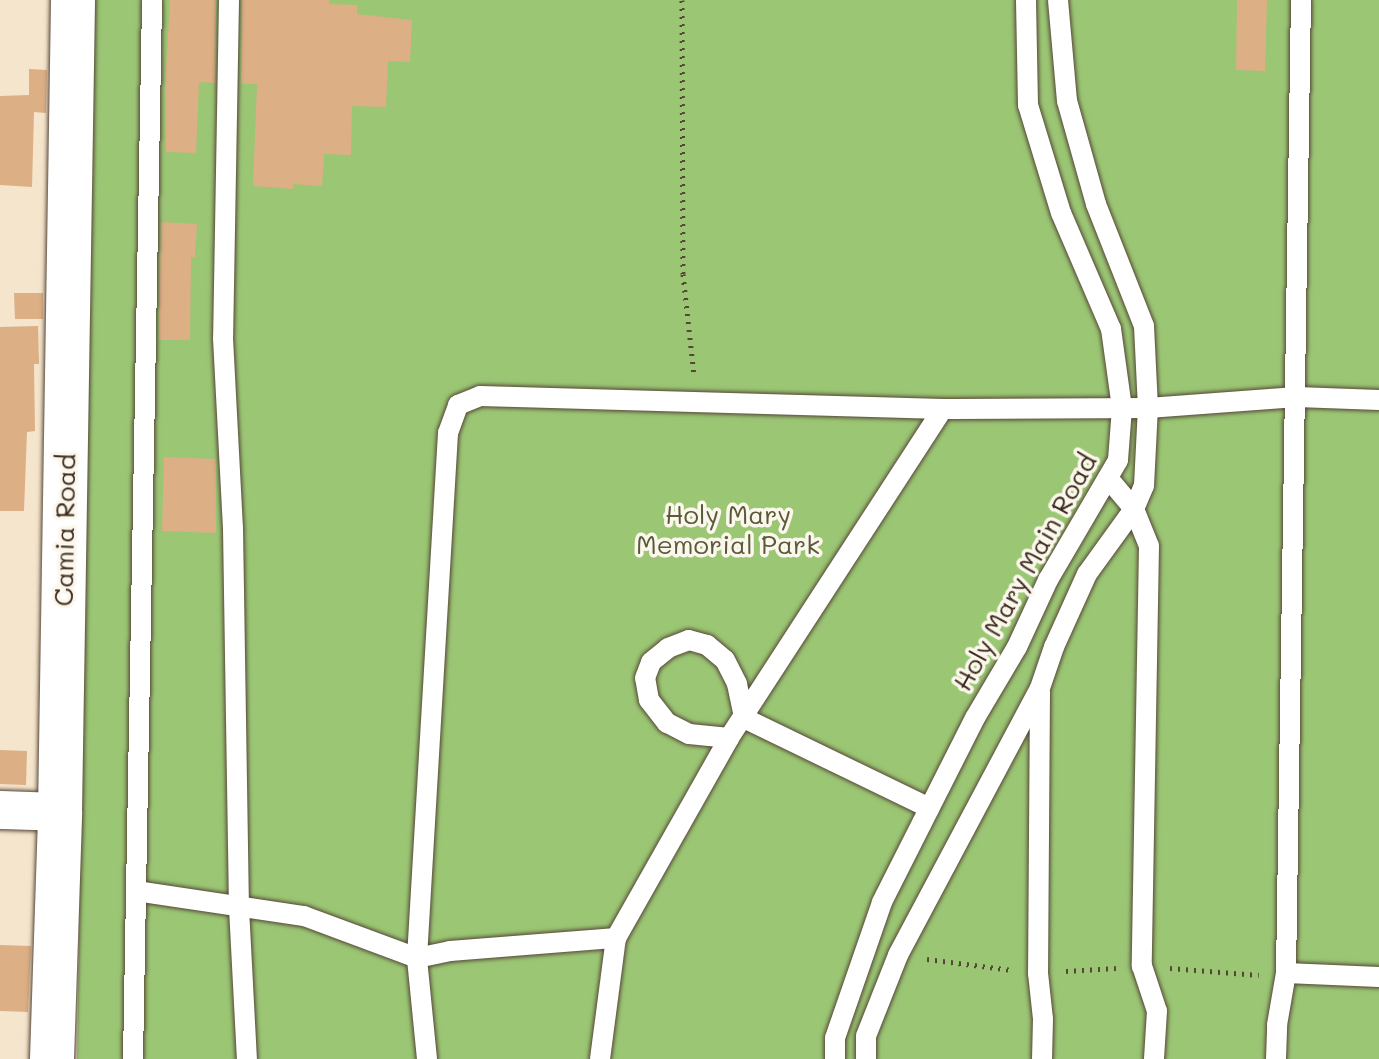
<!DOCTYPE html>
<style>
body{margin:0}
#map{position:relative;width:1379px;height:1059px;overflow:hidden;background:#f5e5cc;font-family:Mali,sans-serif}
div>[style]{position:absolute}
.green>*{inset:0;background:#9bc774}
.building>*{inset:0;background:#dcaf85}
.path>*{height:5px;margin-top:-2.5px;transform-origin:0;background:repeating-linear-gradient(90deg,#574638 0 2px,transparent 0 8px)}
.roads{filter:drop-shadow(0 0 2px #574638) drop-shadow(0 0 2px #574638)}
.service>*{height:20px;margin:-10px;padding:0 10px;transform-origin:10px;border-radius:10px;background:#fff}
.minor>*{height:38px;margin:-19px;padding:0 19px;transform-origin:19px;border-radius:19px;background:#fff}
.tertiary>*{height:44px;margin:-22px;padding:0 22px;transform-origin:22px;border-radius:22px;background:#fff}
span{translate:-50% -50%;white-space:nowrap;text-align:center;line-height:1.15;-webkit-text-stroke:7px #fbf7ec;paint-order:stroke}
.park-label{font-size:26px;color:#585938}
.street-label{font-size:26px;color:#3b2a1e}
</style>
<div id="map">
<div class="green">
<div style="clip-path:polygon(94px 0,1379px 0,1379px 1059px,77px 1059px)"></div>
</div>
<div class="building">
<div style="clip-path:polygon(170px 0,216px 0,215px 83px,199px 82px,196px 153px,166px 152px,165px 85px)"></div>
<div style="clip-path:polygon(242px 0,329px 0,329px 4px,357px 5px,357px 14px,412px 20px,410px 62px,388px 61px,386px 107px,352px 106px,351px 155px,324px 154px,322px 186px,293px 184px,293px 189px,253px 186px,257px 84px,241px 84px)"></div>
<div style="clip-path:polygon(1237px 0,1267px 0,1265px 71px,1236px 70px)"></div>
<div style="clip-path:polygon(29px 69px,47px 70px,46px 113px,34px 112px,32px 187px,0 185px,0 96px,29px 95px)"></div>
<div style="clip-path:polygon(161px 222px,197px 224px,195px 257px,191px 257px,190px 340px,159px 340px)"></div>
<div style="clip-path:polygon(14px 293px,43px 293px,43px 319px,15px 319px)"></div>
<div style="clip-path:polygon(38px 326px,39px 364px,34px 364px,35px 431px,27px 432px,24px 511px,0 511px,0 327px)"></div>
<div style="clip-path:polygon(164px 457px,216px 459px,216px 533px,162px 531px)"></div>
<div style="clip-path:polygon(0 750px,27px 751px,26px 785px,0 784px)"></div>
<div style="clip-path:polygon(0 945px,31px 946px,28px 1012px,0 1011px)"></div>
</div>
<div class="path">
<div style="left:682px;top:0;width:274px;rotate:89.8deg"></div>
<div style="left:683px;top:274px;width:103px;rotate:83.8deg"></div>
<div style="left:927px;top:959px;width:86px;rotate:7.4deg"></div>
<div style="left:1170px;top:968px;width:89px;rotate:4.5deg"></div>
<div style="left:1066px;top:971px;width:50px;rotate:-3.4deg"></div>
</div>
<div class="roads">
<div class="service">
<div style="left:229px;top:0;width:338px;rotate:91deg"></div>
<div style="left:223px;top:338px;width:190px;rotate:87deg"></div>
<div style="left:233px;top:528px;width:380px;rotate:89.1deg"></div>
<div style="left:239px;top:908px;width:151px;rotate:87deg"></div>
<div style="left:1108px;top:478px;width:40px;rotate:50deg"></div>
<div style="left:1134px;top:509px;width:40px;rotate:68deg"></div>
<div style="left:1149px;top:546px;width:420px;rotate:91deg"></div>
<div style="left:1142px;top:966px;width:47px;rotate:71.6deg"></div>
<div style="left:1157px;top:1011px;width:48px;rotate:93.6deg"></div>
<div style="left:1040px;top:692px;width:281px;rotate:90.4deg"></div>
<div style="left:1038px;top:973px;width:46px;rotate:83.8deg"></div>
<div style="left:1043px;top:1019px;width:40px;rotate:91.4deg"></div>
<div style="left:729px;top:738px;width:40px;rotate:-174.3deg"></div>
<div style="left:689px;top:734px;width:25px;rotate:-153deg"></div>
<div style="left:667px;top:723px;width:29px;rotate:-128deg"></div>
<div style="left:649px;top:700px;width:22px;rotate:-100deg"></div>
<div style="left:645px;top:678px;width:17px;rotate:-69deg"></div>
<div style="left:651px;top:662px;width:22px;rotate:-39deg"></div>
<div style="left:668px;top:648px;width:22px;rotate:-21deg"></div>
<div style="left:689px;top:640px;width:19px;rotate:16deg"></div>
<div style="left:707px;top:645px;width:23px;rotate:40deg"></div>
<div style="left:725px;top:660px;width:27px;rotate:63deg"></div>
<div style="left:737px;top:684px;width:35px;rotate:78deg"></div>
<div style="left:744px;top:718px;width:206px;rotate:25.9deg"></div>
<div style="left:136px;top:891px;width:170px;rotate:8.5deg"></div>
<div style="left:304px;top:916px;width:121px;rotate:20.4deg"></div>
<div style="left:417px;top:958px;width:34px;rotate:-12deg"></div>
<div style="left:450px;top:951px;width:167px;rotate:-4.5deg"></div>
<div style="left:1286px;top:973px;width:93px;rotate:2.5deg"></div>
<div style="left:133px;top:1059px;width:1059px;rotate:-88.97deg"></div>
<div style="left:427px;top:1059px;width:101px;rotate:-95.7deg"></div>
<div style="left:417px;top:958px;width:526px;rotate:-86.62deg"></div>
<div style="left:448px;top:433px;width:30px;rotate:-70deg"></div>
<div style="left:458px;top:405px;width:24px;rotate:-22deg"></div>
<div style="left:480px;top:396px;width:463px;rotate:1.6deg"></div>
<div style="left:943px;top:409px;width:205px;rotate:-0.3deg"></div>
<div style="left:1148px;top:408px;width:149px;rotate:-4.2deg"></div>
<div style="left:1297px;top:397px;width:82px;rotate:2.1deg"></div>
<div style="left:600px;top:1059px;width:122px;rotate:-82.5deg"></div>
<div style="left:616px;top:938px;width:230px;rotate:-60.5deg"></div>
<div style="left:729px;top:738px;width:392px;rotate:-57deg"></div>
<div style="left:835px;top:1059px;width:21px;rotate:-90deg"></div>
<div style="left:835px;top:1038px;width:144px;rotate:-70.9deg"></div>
<div style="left:882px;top:902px;width:206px;rotate:-63.2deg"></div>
<div style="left:975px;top:718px;width:82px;rotate:-59.4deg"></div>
<div style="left:1017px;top:647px;width:74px;rotate:-65.2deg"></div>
<div style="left:1048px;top:580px;width:139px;rotate:-59.7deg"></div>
<div style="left:1118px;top:460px;width:52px;rotate:-85.6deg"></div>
<div style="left:1122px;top:408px;width:80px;rotate:-97.9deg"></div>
<div style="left:1111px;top:329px;width:126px;rotate:-113.3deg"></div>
<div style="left:1061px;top:213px;width:113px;rotate:-107deg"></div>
<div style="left:1028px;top:105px;width:105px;rotate:-91.1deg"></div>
<div style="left:866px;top:1059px;width:23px;rotate:-90deg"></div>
<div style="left:866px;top:1036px;width:87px;rotate:-68.4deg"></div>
<div style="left:898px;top:955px;width:302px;rotate:-62deg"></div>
<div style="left:1040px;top:688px;width:43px;rotate:-71.1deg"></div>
<div style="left:1054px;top:647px;width:80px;rotate:-65.7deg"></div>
<div style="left:1087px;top:574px;width:80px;rotate:-54.1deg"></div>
<div style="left:1134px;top:509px;width:25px;rotate:-67deg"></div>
<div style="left:1144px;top:486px;width:78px;rotate:-87.1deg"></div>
<div style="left:1148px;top:408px;width:82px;rotate:-92.8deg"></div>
<div style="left:1144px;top:326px;width:131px;rotate:-111.5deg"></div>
<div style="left:1096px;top:204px;width:107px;rotate:-105.7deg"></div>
<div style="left:1067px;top:101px;width:101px;rotate:-95.1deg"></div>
<div style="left:1276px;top:1059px;width:34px;rotate:-88deg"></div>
<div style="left:1277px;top:1025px;width:53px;rotate:-80.2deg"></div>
<div style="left:1286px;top:973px;width:973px;rotate:-89.12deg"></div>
</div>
<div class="minor">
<div style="left:0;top:810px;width:60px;rotate:1.9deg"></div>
</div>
<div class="tertiary">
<div style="left:52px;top:1059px;width:247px;rotate:-88.1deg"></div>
<div style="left:60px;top:812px;width:812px;rotate:-89.08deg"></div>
</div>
</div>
<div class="park-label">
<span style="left:728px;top:530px">Holy Mary<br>Memorial Park</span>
</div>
<div class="street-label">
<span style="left:65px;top:530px;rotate:-89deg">Camia Road</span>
<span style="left:1025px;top:572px;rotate:-61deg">Holy Mary Main Road</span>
</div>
</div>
